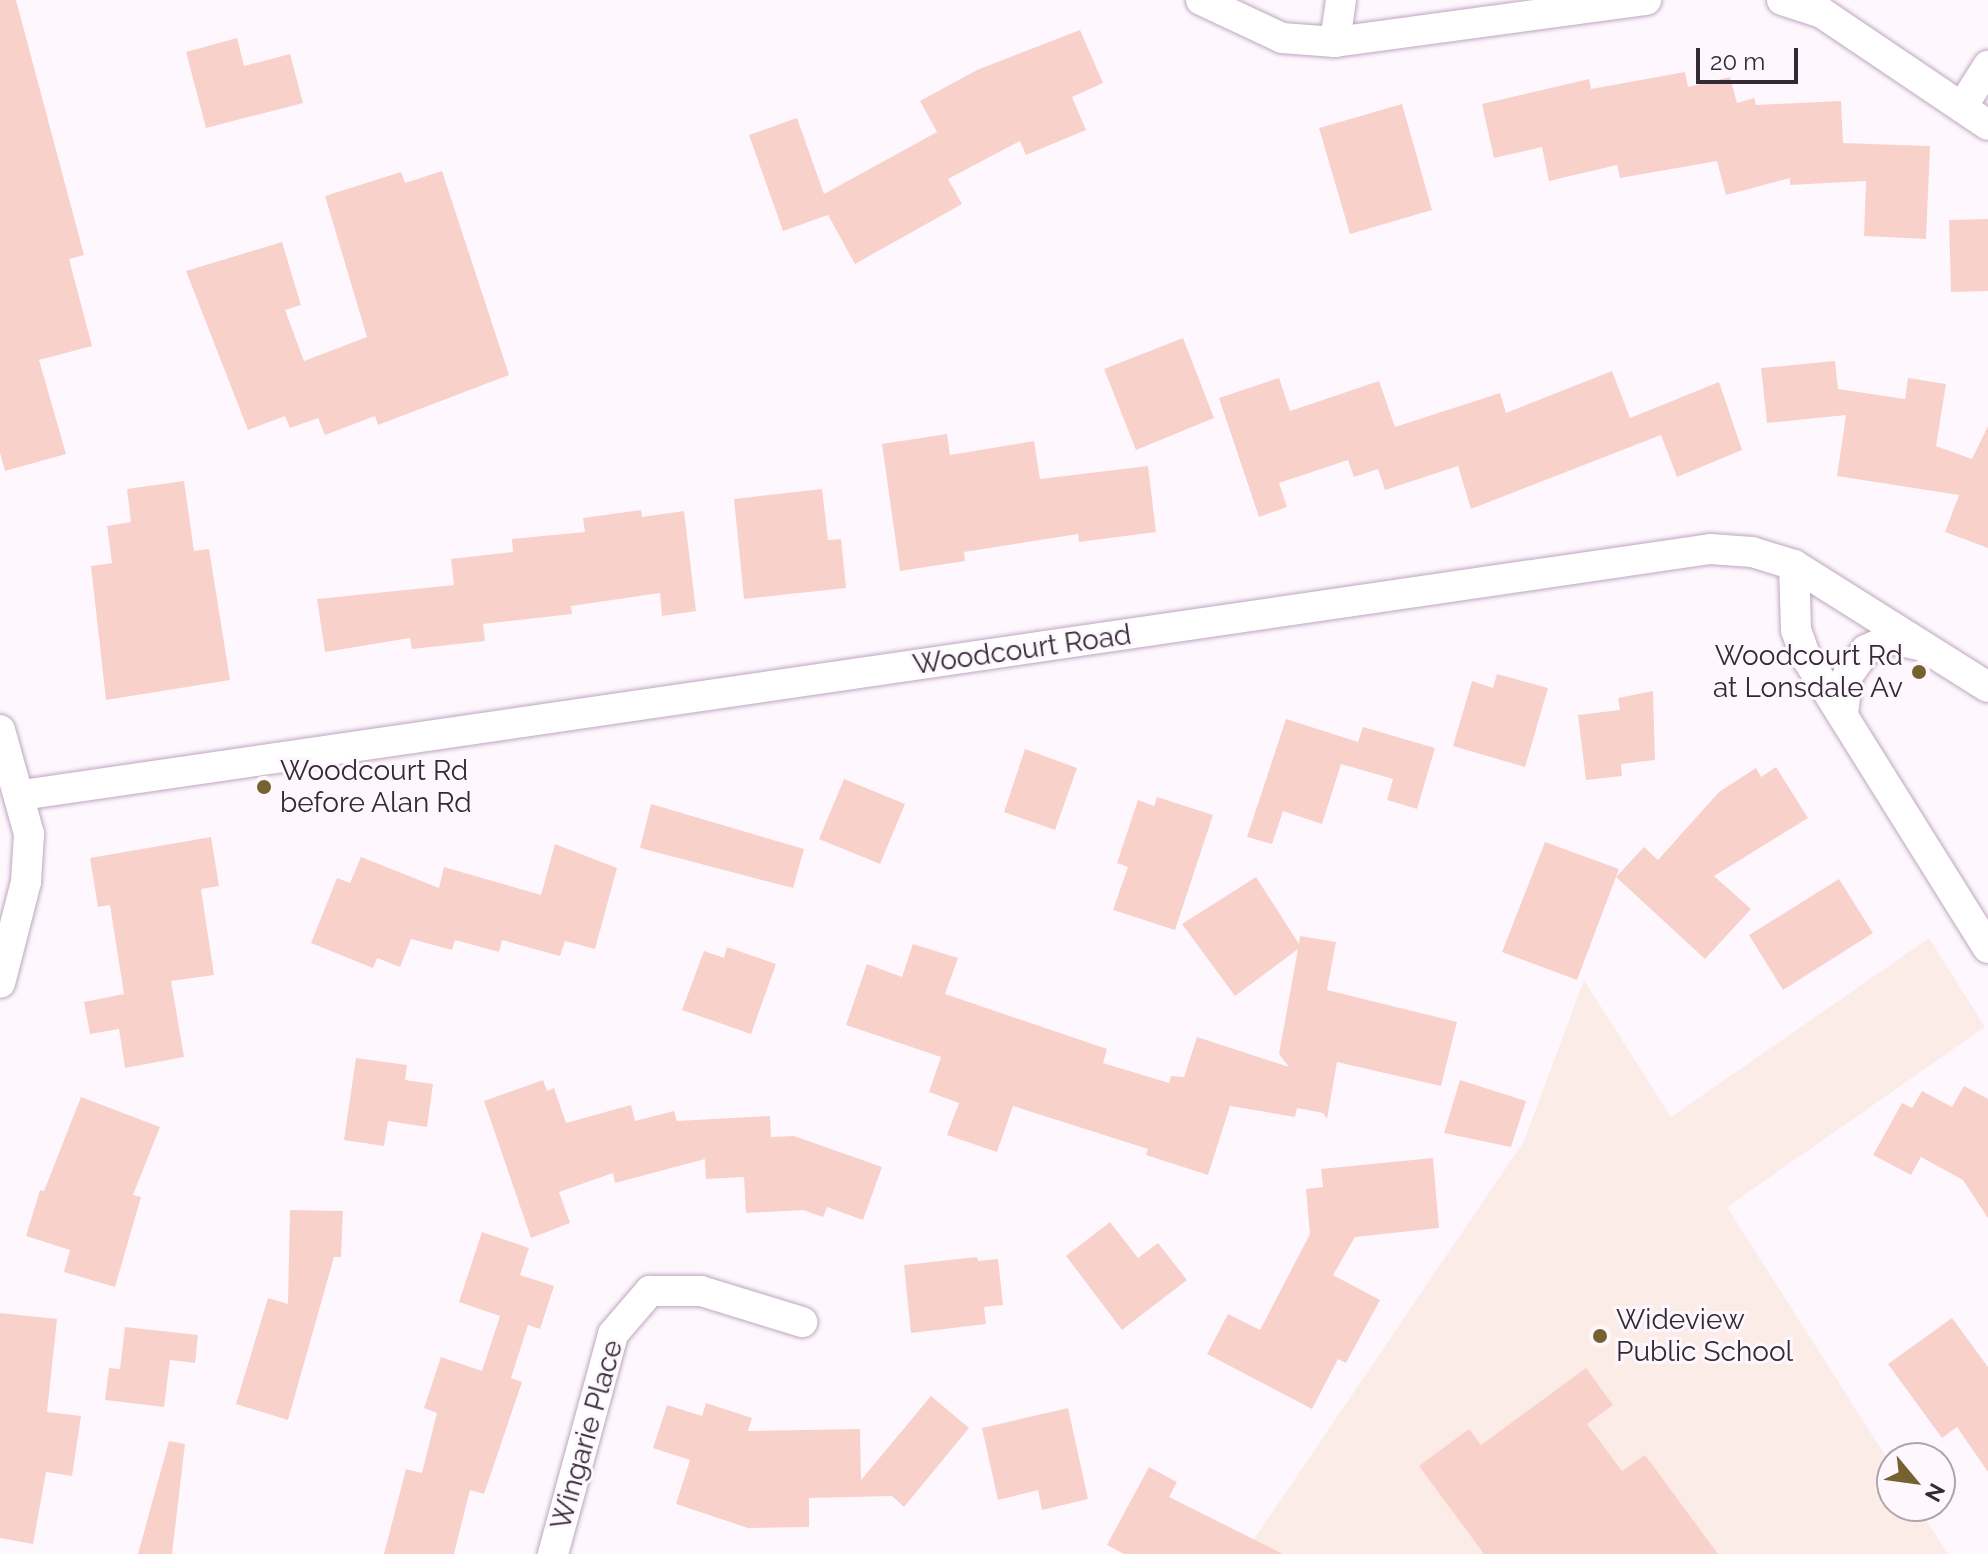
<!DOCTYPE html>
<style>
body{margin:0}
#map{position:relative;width:1988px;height:1554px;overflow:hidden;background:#fef8fe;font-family:Raleway,sans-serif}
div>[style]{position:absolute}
.education>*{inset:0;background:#fcece8}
.building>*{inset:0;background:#f9d1cb}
.roads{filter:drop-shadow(0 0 2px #bfa6c0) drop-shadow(0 0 2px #bfa6c0)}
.minor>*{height:30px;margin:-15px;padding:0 15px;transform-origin:15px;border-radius:15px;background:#fff}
.dots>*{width:22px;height:22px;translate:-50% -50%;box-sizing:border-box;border:4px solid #fef8fe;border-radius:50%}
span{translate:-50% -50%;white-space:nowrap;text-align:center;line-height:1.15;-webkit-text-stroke:6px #fef8fe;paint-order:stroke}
.street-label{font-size:28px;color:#342a35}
.poi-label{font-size:28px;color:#342a35}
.right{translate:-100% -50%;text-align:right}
.left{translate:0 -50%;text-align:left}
.north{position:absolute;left:1876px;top:1442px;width:80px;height:80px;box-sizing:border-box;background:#fef8fe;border:2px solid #ada6ae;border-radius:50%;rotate:119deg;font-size:22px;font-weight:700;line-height:32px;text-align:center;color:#342a35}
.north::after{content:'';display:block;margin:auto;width:28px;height:36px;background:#766130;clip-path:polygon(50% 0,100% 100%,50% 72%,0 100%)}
.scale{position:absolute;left:1696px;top:48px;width:102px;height:36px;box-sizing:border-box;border:4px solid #342a35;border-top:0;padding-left:10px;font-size:24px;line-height:28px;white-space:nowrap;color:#342a35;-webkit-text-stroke:6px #fef8fe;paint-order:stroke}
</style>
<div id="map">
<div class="education">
<div style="clip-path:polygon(1929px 938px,1985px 1027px,1727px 1207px,1892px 1466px,1892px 1506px,1917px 1506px,1948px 1554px,1244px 1554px,1524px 1141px,1584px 980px,1671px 1117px)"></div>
</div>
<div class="building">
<div style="clip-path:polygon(0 0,16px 0,84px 255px,69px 259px,92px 346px,39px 360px,66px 454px,5px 471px,0 453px)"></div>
<div style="clip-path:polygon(1080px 30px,1103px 83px,1072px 97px,1086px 130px,1026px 155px,1020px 141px,948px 179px,962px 204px,855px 264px,828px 215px,783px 231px,749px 135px,797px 118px,824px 194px,937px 132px,920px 101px,977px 70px)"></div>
<div style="clip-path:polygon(237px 38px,244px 66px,290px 54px,303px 103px,206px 128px,186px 52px)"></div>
<div style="clip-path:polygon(1685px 72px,1688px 87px,1730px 77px,1737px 103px,1754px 98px,1756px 105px,1841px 101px,1843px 143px,1930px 146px,1926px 239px,1864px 236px,1866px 181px,1790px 185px,1790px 178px,1726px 195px,1717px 161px,1620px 178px,1617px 165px,1549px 181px,1542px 147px,1494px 158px,1482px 104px,1589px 79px,1591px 89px)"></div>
<div style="clip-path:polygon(1402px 104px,1432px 210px,1350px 234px,1319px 128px)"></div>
<div style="clip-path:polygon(442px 171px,509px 375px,378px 425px,375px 416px,325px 435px,318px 418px,290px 428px,285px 416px,248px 430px,186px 271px,282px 242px,301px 305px,285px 310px,304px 361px,367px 337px,325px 196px,401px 172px,405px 183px)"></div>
<div style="clip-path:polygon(1988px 219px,1988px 291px,1951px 292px,1949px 220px)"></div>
<div style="clip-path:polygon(1183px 338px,1214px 418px,1136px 450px,1104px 369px)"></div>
<div style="clip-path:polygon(1835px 361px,1838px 389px,1905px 399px,1908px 378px,1946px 384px,1936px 446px,1972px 459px,1988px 426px,1988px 548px,1945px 532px,1959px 495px,1837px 476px,1846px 415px,1767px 423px,1761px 368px)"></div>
<div style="clip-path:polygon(1612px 371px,1630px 418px,1719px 382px,1742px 450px,1677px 477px,1661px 435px,1471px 509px,1458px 466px,1385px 490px,1378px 469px,1354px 477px,1348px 460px,1279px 483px,1287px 507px,1259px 517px,1219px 398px,1279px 378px,1290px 411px,1379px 381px,1395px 427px,1500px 393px,1506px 413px)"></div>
<div style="clip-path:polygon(947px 434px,950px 455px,1034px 441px,1040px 479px,1148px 466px,1156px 532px,1079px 542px,1078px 534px,964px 552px,965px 561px,900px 571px,882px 444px)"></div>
<div style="clip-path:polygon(184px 481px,194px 551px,209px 549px,230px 680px,106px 700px,91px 566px,112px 563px,107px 526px,131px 522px,127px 489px)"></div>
<div style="clip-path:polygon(822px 489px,828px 540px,841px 539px,846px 588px,744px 599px,734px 499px)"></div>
<div style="clip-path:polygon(641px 510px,642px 517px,684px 511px,696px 611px,662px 616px,660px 593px,571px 606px,572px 614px,483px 624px,485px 641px,412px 649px,410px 638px,325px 652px,317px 599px,454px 585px,451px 559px,513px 552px,512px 539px,585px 532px,583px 518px)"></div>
<div style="clip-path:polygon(1497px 674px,1548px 688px,1525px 767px,1453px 746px,1472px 681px,1493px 688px)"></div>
<div style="clip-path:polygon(1653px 691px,1655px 760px,1621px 764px,1622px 776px,1586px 780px,1578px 715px,1620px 710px,1618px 698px)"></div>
<div style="clip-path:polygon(1286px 719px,1358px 742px,1363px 727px,1435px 748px,1417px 809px,1387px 800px,1393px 779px,1341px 764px,1322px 824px,1283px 811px,1272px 844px,1247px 837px)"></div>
<div style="clip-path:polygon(1025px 749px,1077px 768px,1055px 830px,1004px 812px)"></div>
<div style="clip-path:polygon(1776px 767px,1808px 818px,1714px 876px,1751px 909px,1705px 959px,1616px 877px,1644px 847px,1658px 860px,1719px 792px,1756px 768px,1761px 777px)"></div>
<div style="clip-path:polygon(844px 779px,905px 804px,880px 864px,819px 839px)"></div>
<div style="clip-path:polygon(1157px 797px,1213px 815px,1175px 930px,1113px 910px,1128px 867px,1117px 863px,1138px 800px,1154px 806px)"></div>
<div style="clip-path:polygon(651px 804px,804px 849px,793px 888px,640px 848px)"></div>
<div style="clip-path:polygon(211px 837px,219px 886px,201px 889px,214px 975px,171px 981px,184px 1057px,125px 1068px,119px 1029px,90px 1034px,84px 1002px,124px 994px,110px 905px,98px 907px,90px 858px)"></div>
<div style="clip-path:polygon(1545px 842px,1619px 869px,1577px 980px,1502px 952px)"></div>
<div style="clip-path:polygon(555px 844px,617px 868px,595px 949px,565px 941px,560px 956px,502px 940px,499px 952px,455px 940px,452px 950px,411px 939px,400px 967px,377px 958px,373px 968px,311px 943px,337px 878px,350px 883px,361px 857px,439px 888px,444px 867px,541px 895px)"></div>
<div style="clip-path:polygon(1256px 877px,1299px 944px,1300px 936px,1336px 942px,1327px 990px,1457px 1022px,1441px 1086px,1337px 1062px,1327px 1119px,1323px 1113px,1297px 1108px,1295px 1117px,1230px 1106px,1208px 1175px,1146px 1155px,1148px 1149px,1013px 1106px,997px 1152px,947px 1135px,959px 1103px,929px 1092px,941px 1057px,846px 1025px,867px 964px,902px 977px,913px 944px,958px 958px,945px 994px,1107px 1049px,1103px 1063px,1169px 1083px,1171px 1076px,1184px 1077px,1197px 1037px,1289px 1067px,1279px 1054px,1298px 949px,1235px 996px,1182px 924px)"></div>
<div style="clip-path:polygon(1839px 879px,1873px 933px,1783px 990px,1749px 935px)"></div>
<div style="clip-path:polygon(727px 947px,776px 964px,751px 1034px,682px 1010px,704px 951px,724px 958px)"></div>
<div style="clip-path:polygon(356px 1058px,407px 1065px,405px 1080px,433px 1084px,427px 1127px,388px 1121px,384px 1146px,344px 1140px)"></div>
<div style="clip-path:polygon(543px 1080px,547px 1091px,554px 1088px,566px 1123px,631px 1105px,635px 1121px,674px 1111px,677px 1121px,770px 1116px,771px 1137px,794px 1136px,882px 1167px,863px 1220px,827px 1207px,823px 1217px,803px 1210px,746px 1213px,744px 1177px,706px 1179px,705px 1159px,615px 1183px,613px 1173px,559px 1192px,570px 1223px,531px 1238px,484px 1101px)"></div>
<div style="clip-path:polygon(1460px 1080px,1526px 1101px,1511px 1147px,1444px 1133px)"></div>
<div style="clip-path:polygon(1964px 1086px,1988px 1099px,1988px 1218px,1963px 1180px,1921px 1157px,1911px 1175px,1873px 1155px,1902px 1103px,1912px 1108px,1922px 1091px,1952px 1107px)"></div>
<div style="clip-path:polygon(81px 1097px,160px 1127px,133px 1195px,141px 1197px,115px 1287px,64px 1272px,70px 1250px,26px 1236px,40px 1190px,44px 1191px)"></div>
<div style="clip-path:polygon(1433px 1158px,1439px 1228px,1355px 1237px,1333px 1275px,1380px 1300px,1346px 1363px,1338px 1359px,1312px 1409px,1207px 1354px,1228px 1314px,1260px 1330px,1310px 1234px,1306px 1189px,1323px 1187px,1321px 1169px)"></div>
<div style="clip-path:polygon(290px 1210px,343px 1211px,341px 1257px,334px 1257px,288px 1420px,236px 1404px,268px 1298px,288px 1304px)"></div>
<div style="clip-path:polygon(1110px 1222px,1138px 1258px,1158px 1243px,1187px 1280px,1122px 1330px,1066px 1256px)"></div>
<div style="clip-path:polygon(482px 1232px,529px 1248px,520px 1275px,554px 1286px,540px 1329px,528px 1325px,511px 1378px,522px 1382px,484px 1494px,470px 1490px,454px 1554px,384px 1554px,406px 1469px,422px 1473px,437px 1413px,424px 1408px,441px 1357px,482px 1371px,500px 1316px,459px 1302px)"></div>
<div style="clip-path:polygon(977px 1257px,978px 1261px,998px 1259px,1003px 1305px,984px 1307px,986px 1324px,911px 1333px,904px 1265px)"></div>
<div style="clip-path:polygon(0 1313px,57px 1319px,47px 1412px,81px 1416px,72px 1476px,46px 1472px,33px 1544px,0 1538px)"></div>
<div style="clip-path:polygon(1952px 1318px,1988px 1367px,1988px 1472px,1957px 1427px,1942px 1438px,1888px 1364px)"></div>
<div style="clip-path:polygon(125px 1327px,198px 1335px,195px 1363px,170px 1360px,164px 1407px,105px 1400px,109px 1368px,120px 1369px)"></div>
<div style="clip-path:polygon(1586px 1368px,1613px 1405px,1587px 1424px,1622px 1471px,1645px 1455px,1718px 1554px,1484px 1554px,1419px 1466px,1469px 1429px,1481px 1445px)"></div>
<div style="clip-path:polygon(931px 1396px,969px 1428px,904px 1507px,892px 1496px,809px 1498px,809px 1527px,748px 1528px,676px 1504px,690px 1460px,653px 1448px,667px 1405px,702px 1416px,706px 1403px,752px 1418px,748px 1431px,860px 1429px,861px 1480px)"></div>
<div style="clip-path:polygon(1068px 1408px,1088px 1499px,1042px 1510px,1038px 1490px,998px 1500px,982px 1428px)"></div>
<div style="clip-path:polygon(169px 1441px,185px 1444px,172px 1554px,138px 1554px)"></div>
<div style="clip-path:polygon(1149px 1467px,1177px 1482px,1169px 1497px,1283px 1554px,1124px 1554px,1107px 1545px)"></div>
</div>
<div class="roads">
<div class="minor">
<div style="left:1201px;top:0;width:89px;rotate:25.1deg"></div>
<div style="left:1282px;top:38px;width:53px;rotate:4.3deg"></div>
<div style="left:1335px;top:42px;width:314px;rotate:-7.7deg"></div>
<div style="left:1782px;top:0;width:42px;rotate:18deg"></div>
<div style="left:1822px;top:13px;width:200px;rotate:34deg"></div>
<div style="left:1335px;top:42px;width:42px;rotate:-81.9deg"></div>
<div style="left:1962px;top:107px;width:49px;rotate:-57.6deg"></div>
<div style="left:1794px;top:565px;width:65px;rotate:88.2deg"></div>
<div style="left:1796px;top:630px;width:29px;rotate:70deg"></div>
<div style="left:1806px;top:657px;width:343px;rotate:58deg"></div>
<div style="left:1843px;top:714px;width:39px;rotate:-83deg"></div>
<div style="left:1848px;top:675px;width:31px;rotate:-54deg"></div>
<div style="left:1866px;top:650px;width:27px;rotate:-24deg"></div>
<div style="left:1891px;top:639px;width:29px;rotate:12deg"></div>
<div style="left:0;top:730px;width:108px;rotate:74.4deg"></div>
<div style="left:29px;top:834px;width:48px;rotate:93.6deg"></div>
<div style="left:26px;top:882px;width:104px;rotate:104.4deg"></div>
<div style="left:22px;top:795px;width:1706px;rotate:-8.29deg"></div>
<div style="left:1710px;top:549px;width:42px;rotate:4.1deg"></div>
<div style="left:1752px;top:552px;width:44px;rotate:17.2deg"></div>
<div style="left:1794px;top:565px;width:229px;rotate:32.2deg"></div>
<div style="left:553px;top:1554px;width:228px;rotate:-74.7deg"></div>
<div style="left:613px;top:1334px;width:57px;rotate:-49.3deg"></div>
<div style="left:650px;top:1291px;width:51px"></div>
<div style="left:701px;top:1291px;width:106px;rotate:17.1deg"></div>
</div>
</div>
<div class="dots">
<div style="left:1919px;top:672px;background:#766130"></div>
<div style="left:264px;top:787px;background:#766130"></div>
<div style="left:1600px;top:1336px;background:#766130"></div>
</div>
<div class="street-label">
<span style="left:1022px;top:650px;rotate:-8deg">Woodcourt Road</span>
<span style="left:587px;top:1435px;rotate:-74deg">Wingarie Place</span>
</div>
<div class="poi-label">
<span class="right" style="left:1903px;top:672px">Woodcourt Rd<br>at Lonsdale Av</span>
<span class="left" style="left:280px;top:787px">Woodcourt Rd<br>before Alan Rd</span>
<span class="left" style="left:1616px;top:1336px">Wideview<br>Public School</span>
</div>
<div class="north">N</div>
<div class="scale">20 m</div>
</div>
